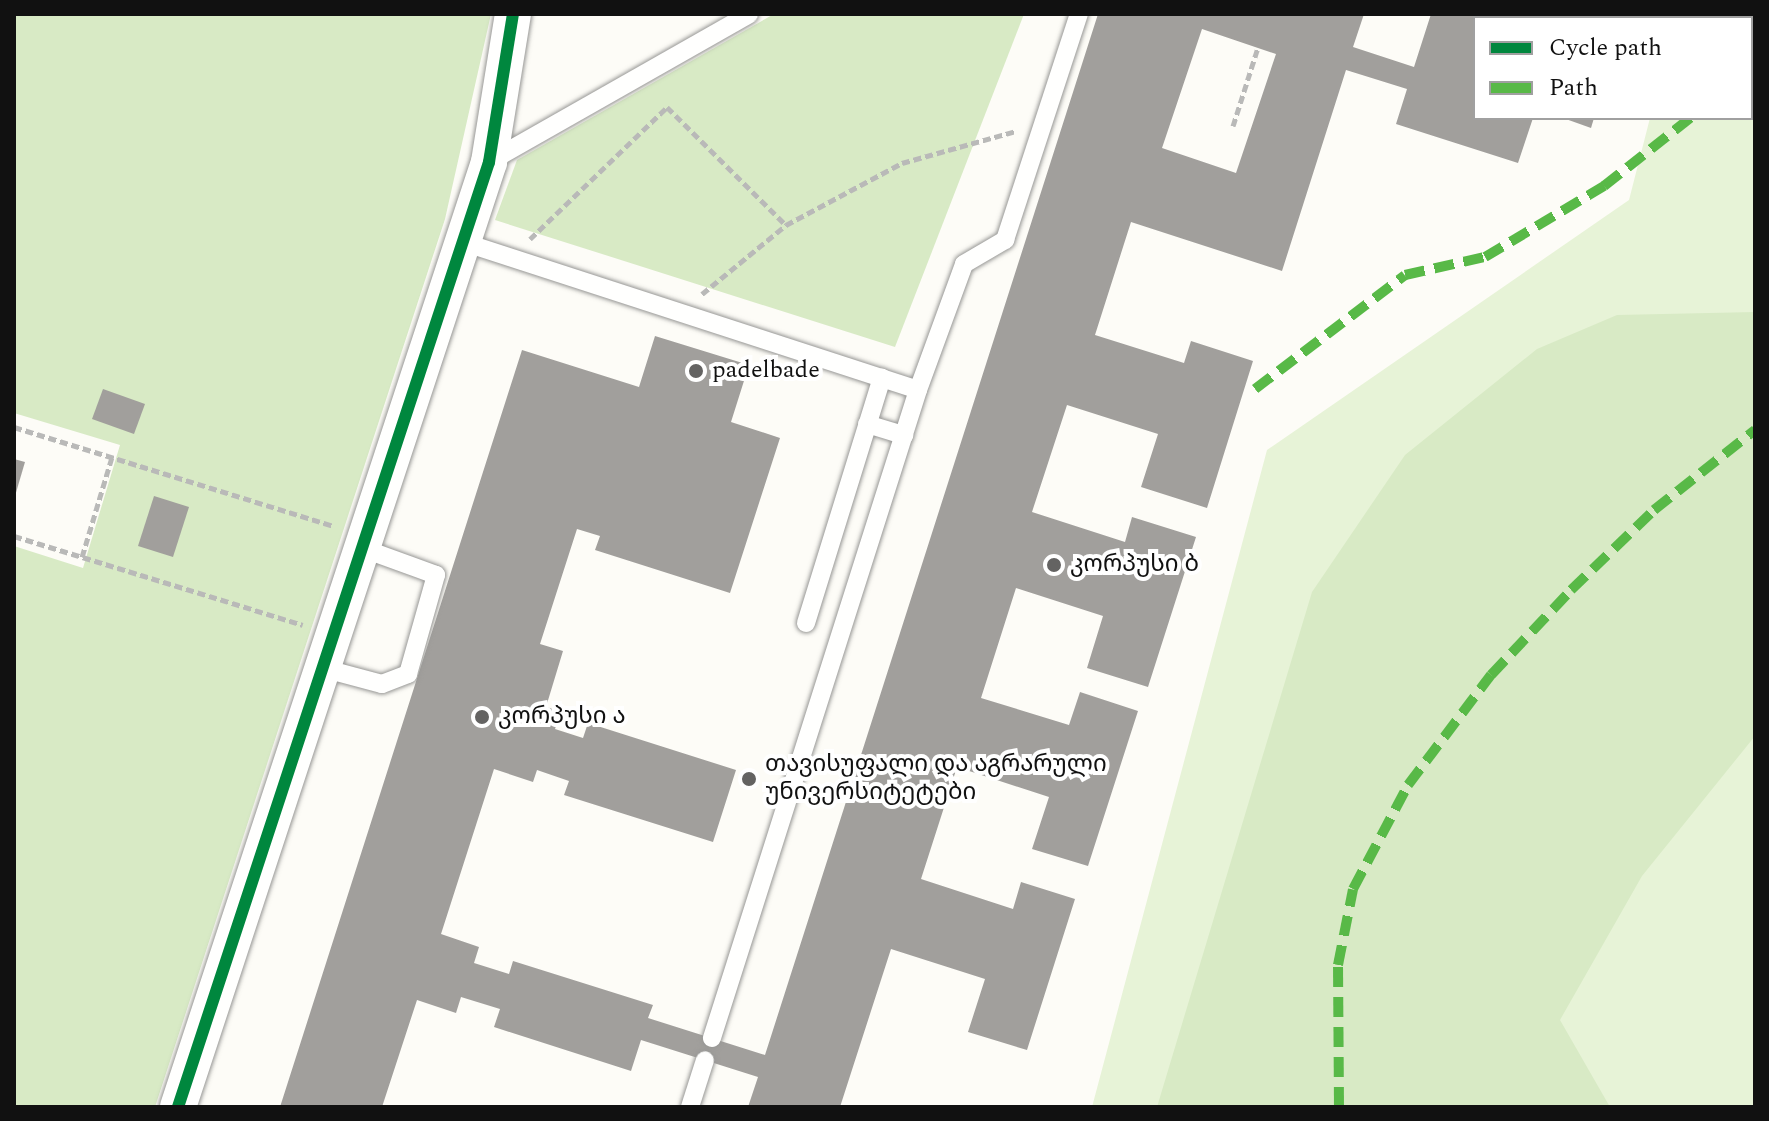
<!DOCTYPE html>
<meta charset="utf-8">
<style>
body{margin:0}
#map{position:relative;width:1769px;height:1121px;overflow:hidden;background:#fdfcf7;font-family:Spectral,"Noto Sans Georgian",serif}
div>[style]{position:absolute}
.green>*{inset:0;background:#e7f3d7}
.forest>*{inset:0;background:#d8eac5}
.building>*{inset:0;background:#a19f9c}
.path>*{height:5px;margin-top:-2.5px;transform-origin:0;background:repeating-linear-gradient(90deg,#b9b9b8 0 8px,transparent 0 12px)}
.roads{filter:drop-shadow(0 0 2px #979795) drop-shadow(0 0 2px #979795)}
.service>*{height:18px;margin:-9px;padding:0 9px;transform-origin:9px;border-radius:9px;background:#fffffe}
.minor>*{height:36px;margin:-18px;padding:0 18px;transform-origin:18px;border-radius:18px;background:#fffffe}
.quiet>*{height:10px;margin-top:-5px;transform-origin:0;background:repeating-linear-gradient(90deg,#58b947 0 20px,transparent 0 30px)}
.cycleway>*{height:12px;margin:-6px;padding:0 6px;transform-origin:6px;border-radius:6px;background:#00873e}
.dots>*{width:22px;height:22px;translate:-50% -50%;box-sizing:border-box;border:4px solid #fff;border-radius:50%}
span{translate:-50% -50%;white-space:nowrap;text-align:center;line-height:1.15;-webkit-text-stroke:8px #fff;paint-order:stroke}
.poi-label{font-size:24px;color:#111}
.left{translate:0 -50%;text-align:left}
.frame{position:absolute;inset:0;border:16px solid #111;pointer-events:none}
.legend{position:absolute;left:1473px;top:16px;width:280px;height:104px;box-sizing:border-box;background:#fff;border:2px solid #a0a0a0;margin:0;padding:10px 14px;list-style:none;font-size:24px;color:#111}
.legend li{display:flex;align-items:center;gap:16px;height:40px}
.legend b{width:40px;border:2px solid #a0a0a0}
</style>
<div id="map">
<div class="green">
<div style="clip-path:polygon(1676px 14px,1755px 14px,1755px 1107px,1092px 1107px,1267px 450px,1629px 200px,1650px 118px,1751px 118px,1751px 18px)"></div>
</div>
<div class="forest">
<div style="clip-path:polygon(14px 14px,491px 14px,445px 219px,155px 1107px,14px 1107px,14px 546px,83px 568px,120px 445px,14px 413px)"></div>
<div style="clip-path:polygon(774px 14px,1024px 14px,895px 347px,495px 220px,517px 160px)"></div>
<div style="clip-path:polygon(1755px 312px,1755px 736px,1642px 876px,1560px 1020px,1610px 1107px,1157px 1107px,1312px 592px,1405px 455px,1537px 349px,1617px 315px)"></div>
</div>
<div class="building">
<div style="clip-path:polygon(evenodd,1098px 14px,1364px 14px,1353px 47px,1414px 67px,1431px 14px,1628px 14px,1475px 18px,1475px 118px,1533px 118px,1518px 163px,1396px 124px,1407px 89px,1346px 70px,1282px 271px,1131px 222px,1095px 335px,1184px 363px,1191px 341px,1253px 361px,1207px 508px,1141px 487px,1158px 434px,1067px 405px,1032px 512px,1125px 542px,1132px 517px,1196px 537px,1148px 687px,1087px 668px,1103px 616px,1016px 588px,981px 698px,1069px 725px,1080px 692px,1138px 711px,1088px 866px,1032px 849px,1049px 797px,957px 767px,921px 879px,1013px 909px,1021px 882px,1075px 899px,1027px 1050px,968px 1032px,985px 979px,891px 949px,840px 1107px,748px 1107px,758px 1077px,641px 1040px,631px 1071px,494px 1027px,500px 1009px,461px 997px,456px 1013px,417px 1000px,382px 1107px,280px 1107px,522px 350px,639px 387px,655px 336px,749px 365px,731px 422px,780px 438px,730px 593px,595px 550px,600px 536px,577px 529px,540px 644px,563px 651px,546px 707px,561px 711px,555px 729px,583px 738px,588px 723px,736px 770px,713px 842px,564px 795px,569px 781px,537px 770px,533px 782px,494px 769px,441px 934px,479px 947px,474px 963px,509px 974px,513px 961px,653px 1005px,648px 1018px,765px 1055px,1098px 14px,1202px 29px,1276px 54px,1236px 173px,1162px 148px,1202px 29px)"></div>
<div style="clip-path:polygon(1563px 118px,1594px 118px,1591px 128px)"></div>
<div style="clip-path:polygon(103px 389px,145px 404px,134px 434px,92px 419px)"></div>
<div style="clip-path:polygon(14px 459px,25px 462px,15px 496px,14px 496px)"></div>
<div style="clip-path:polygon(154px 496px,189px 507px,173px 557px,138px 546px)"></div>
</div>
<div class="path">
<div style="left:1233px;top:126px;width:83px;rotate:-72.4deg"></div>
<div style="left:530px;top:239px;width:190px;rotate:-43.9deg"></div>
<div style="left:667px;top:107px;width:168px;rotate:44.8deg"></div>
<div style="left:702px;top:294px;width:109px;rotate:-39.4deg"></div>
<div style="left:786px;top:225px;width:132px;rotate:-28.1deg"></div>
<div style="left:902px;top:163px;width:118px;rotate:-15.7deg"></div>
<div style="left:14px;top:427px;width:335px;rotate:17.2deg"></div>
<div style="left:14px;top:536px;width:302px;rotate:17.1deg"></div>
<div style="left:82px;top:557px;width:104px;rotate:-73.3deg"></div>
</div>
<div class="roads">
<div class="service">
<div style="left:489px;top:162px;width:299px;rotate:-29.6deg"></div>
<div style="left:463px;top:242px;width:478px;rotate:18deg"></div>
<div style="left:918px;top:390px;width:680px;rotate:107.64deg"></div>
<div style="left:918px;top:390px;width:134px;rotate:-69.9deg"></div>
<div style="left:964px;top:264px;width:48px;rotate:-30.3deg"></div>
<div style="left:1005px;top:240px;width:238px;rotate:-71.9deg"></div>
<div style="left:867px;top:424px;width:39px;rotate:17deg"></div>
<div style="left:806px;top:623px;width:257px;rotate:-72.8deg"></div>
<div style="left:322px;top:668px;width:62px;rotate:14.9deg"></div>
<div style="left:382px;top:684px;width:28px;rotate:-21deg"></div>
<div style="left:408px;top:674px;width:103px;rotate:-74.2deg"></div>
<div style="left:436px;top:575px;width:79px;rotate:-160deg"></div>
<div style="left:690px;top:1107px;width:49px;rotate:-72.3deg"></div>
</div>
<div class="minor">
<div style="left:178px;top:1107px;width:995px;rotate:-71.78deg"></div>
<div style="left:489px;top:162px;width:150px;rotate:-80.8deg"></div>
</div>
</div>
<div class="quiet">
<div style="left:1751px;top:56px;width:6px;rotate:-51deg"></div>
<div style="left:1255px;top:389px;width:188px;rotate:-37.2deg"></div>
<div style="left:1405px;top:275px;width:82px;rotate:-12.7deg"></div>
<div style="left:1485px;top:257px;width:139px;rotate:-30.8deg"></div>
<div style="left:1604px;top:186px;width:110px;rotate:-38.3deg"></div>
<div style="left:1339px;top:1107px;width:142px;rotate:-90.4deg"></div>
<div style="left:1338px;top:965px;width:77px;rotate:-78.8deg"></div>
<div style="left:1353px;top:889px;width:118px;rotate:-62.1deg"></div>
<div style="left:1408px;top:785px;width:138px;rotate:-53deg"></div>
<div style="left:1491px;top:675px;width:117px;rotate:-46.7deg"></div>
<div style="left:1571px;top:590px;width:115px;rotate:-43.9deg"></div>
<div style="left:1654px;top:510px;width:129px;rotate:-38.4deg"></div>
</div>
<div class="cycleway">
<div style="left:178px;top:1107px;width:995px;rotate:-71.78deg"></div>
<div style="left:489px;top:162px;width:150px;rotate:-80.8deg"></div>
</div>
<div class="dots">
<div style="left:696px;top:371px;background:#646362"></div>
<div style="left:1054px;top:565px;background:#646362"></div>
<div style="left:482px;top:717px;background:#646362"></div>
<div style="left:749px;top:779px;background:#646362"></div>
</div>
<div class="poi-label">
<span class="left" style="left:712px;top:371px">padelbade</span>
<span class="left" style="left:1070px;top:565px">კორპუსი ბ</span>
<span class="left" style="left:498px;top:717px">კორპუსი ა</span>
<span class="left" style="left:765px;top:779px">თავისუფალი და აგრარული<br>უნივერსიტეტები</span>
</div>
<div class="frame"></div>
<ul class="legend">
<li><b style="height:10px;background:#00873e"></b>Cycle path</li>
<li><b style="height:10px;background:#58b947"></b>Path</li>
</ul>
</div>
